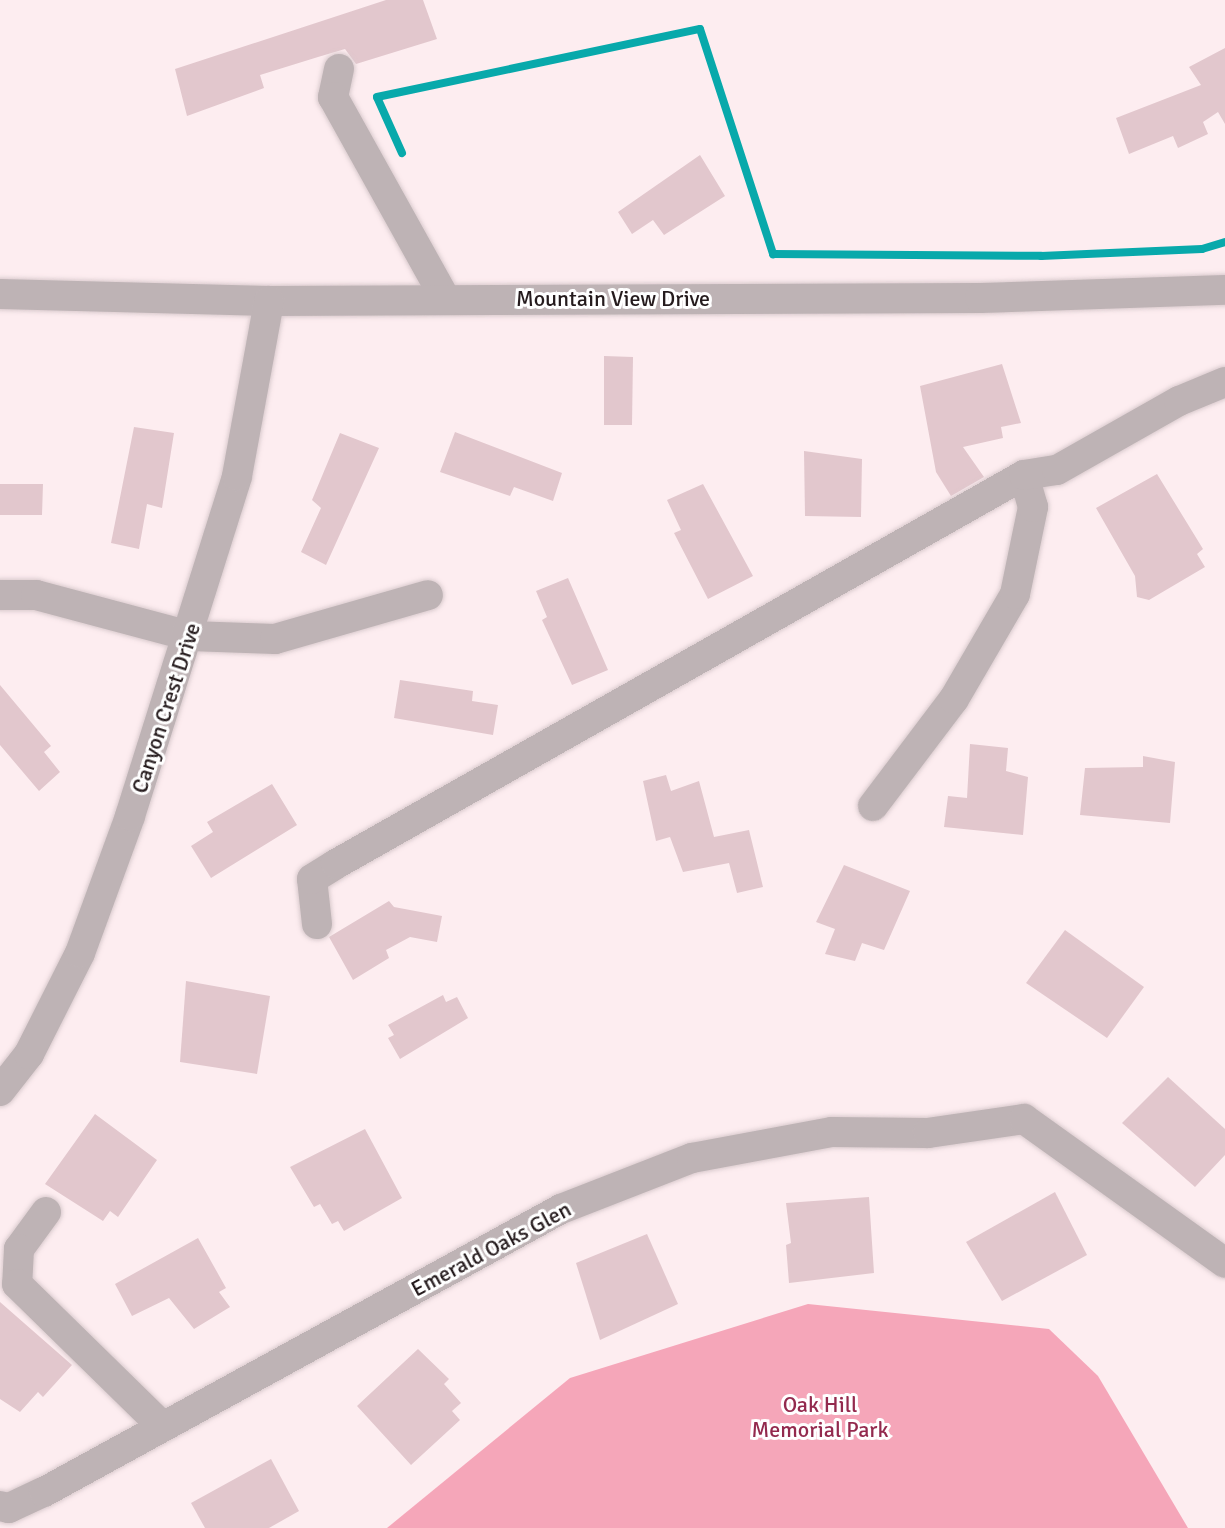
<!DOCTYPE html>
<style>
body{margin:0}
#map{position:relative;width:1225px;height:1528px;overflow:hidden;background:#fdedf0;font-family:Signika,sans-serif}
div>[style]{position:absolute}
.green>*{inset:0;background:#f5a6b9}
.stream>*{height:8px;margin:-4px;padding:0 4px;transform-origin:4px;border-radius:4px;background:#08a9ab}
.building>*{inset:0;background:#e2c7cd}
.roads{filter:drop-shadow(0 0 2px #dacbce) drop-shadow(0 0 2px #dacbce)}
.minor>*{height:30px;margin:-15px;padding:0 15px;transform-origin:15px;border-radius:15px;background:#beb3b5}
span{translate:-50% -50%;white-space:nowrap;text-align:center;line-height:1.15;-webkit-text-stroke:6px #fff;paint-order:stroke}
.street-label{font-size:22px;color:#251b1d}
.park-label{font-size:22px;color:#932a4e}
</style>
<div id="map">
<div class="green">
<div style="clip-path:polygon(808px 1304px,1049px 1329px,1098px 1376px,1188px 1528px,387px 1528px,570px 1378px)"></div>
</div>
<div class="stream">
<div style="left:402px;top:153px;width:61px;rotate:-114.1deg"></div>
<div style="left:377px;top:97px;width:330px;rotate:-11.9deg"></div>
<div style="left:700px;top:29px;width:237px;rotate:72deg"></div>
<div style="left:773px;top:254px;width:268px;rotate:0.4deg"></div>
<div style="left:1041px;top:256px;width:161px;rotate:-2.5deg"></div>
<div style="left:1202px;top:249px;width:24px;rotate:-17deg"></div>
</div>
<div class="building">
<div style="clip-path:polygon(386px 0,423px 0,437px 39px,356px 64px,345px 49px,318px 57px,260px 75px,264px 88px,187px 116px,175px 69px)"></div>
<div style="clip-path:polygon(1225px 48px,1225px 124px,1218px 112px,1203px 122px,1208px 134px,1178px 148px,1173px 136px,1129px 154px,1116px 118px,1201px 85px,1189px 67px)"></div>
<div style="clip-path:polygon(700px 155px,725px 196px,664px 235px,653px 220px,632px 234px,618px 212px)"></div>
<div style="clip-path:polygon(604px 356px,633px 357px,632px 425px,604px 425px)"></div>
<div style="clip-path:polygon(1002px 364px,1021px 423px,1001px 427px,1003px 438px,963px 447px,984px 477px,951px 496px,936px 472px,920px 386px)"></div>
<div style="clip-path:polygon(134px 427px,174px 433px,162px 508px,147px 504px,139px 549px,111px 543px)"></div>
<div style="clip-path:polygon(455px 432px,562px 473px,553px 501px,514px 487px,510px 496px,440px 472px)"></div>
<div style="clip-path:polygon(340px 433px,379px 448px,326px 565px,301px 552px,321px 508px,312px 500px)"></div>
<div style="clip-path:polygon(804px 451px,862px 459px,861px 517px,805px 516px)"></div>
<div style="clip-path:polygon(1157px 474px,1203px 549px,1197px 554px,1205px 567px,1149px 600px,1137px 597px,1135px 576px,1096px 508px)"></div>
<div style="clip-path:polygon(0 484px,43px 484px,42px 515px,0 515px)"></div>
<div style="clip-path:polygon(703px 484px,753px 576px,708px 599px,674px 533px,681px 530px,667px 500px)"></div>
<div style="clip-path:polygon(568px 578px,608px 670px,572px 685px,542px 620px,547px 617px,536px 591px)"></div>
<div style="clip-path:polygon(400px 680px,473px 691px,472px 701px,498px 705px,493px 735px,394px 718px)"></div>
<div style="clip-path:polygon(0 685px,51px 746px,44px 752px,60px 772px,39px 791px,0 745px)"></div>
<div style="clip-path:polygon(970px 744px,1008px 748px,1006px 771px,1028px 777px,1023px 835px,944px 827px,948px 796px,967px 798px)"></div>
<div style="clip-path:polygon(1143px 756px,1175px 762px,1170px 823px,1080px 815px,1085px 768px,1143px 767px)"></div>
<div style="clip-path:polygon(666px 775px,671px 791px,699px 781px,714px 837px,749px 830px,763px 887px,737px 893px,729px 863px,683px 872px,670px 837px,656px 841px,643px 781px)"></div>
<div style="clip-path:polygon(272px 784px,297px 825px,211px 878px,191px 846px,213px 832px,207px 822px)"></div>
<div style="clip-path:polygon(844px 865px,910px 891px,884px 950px,862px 943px,855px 961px,825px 954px,835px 929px,816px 922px)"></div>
<div style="clip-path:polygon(389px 901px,394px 907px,442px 916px,437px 942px,410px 937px,386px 950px,389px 958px,353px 980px,329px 937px)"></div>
<div style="clip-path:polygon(1065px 930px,1144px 987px,1107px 1038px,1026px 983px)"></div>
<div style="clip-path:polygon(186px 981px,270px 996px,257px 1074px,180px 1062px)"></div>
<div style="clip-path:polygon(443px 995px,446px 1002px,457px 997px,468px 1018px,400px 1059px,388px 1038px,394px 1035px,388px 1025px)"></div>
<div style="clip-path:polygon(1168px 1077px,1225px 1129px,1225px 1155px,1195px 1187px,1122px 1123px)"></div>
<div style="clip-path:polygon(95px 1114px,157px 1160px,118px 1217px,110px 1211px,103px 1221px,45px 1184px)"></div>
<div style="clip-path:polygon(365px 1129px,402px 1198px,344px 1231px,338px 1221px,332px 1224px,320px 1204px,314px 1207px,290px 1167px)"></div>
<div style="clip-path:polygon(1055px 1192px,1087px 1255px,1002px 1301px,966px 1242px)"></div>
<div style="clip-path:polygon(869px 1197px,874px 1273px,789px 1283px,786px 1245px,791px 1243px,786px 1203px)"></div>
<div style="clip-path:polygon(647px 1234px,678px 1304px,600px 1340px,576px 1263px)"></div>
<div style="clip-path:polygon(198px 1238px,226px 1288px,219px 1292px,230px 1307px,194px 1329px,169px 1298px,132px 1316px,115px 1284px)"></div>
<div style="clip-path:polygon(0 1302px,72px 1365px,43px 1397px,38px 1392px,20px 1412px,0 1399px)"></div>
<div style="clip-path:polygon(418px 1349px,449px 1379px,444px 1384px,461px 1403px,452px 1411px,460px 1420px,411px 1465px,357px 1406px)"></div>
<div style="clip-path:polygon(271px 1459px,299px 1511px,269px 1528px,205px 1528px,191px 1503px)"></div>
</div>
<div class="roads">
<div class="minor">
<div style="left:339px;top:69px;width:29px;rotate:102deg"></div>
<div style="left:333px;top:97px;width:232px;rotate:60.9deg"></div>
<div style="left:0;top:294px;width:269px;rotate:1.5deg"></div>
<div style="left:269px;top:301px;width:711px;rotate:-0.24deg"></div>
<div style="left:980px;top:298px;width:245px;rotate:-1.9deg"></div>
<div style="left:0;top:595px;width:36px"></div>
<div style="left:36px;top:595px;width:159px;rotate:14.9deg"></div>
<div style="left:190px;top:636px;width:85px;rotate:2deg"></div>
<div style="left:275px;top:639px;width:159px;rotate:-16deg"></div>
<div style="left:873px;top:806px;width:134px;rotate:-52.9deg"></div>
<div style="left:954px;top:699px;width:121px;rotate:-59.8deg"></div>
<div style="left:1015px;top:594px;width:89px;rotate:-78.3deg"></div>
<div style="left:1033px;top:507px;width:33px;rotate:-106deg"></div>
<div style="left:317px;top:924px;width:45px;rotate:-96.3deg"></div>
<div style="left:312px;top:879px;width:28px;rotate:-32deg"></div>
<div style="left:336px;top:864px;width:790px;rotate:-29.48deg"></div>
<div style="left:1024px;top:475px;width:33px;rotate:-9deg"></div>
<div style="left:1057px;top:470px;width:140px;rotate:-29.5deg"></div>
<div style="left:1179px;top:401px;width:50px;rotate:-22.4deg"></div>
<div style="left:0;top:1091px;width:47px;rotate:-51.9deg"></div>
<div style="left:29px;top:1054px;width:113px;rotate:-63.2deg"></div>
<div style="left:80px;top:953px;width:146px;rotate:-69.9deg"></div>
<div style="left:130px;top:816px;width:356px;rotate:-72.5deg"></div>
<div style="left:237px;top:476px;width:178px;rotate:-79.6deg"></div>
<div style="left:46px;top:1212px;width:46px;rotate:126.1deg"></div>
<div style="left:19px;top:1249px;width:35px;rotate:93deg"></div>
<div style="left:17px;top:1284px;width:204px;rotate:44.4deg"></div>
<div style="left:0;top:1506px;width:9px;rotate:13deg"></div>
<div style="left:9px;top:1508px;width:38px;rotate:-25deg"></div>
<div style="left:44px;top:1492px;width:589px;rotate:-28.7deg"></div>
<div style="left:561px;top:1209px;width:141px;rotate:-21.3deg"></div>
<div style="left:692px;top:1158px;width:142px;rotate:-10.5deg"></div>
<div style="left:832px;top:1132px;width:96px;rotate:0.6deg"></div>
<div style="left:928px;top:1133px;width:97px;rotate:-8.3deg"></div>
<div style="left:1024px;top:1119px;width:247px;rotate:35.6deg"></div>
</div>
</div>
<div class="street-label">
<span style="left:613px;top:299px">Mountain View Drive</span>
<span style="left:166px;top:708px;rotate:-72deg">Canyon Crest Drive</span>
<span style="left:491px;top:1249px;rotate:-28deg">Emerald Oaks Glen</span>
</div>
<div class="park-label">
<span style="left:820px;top:1417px">Oak Hill<br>Memorial Park</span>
</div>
</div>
